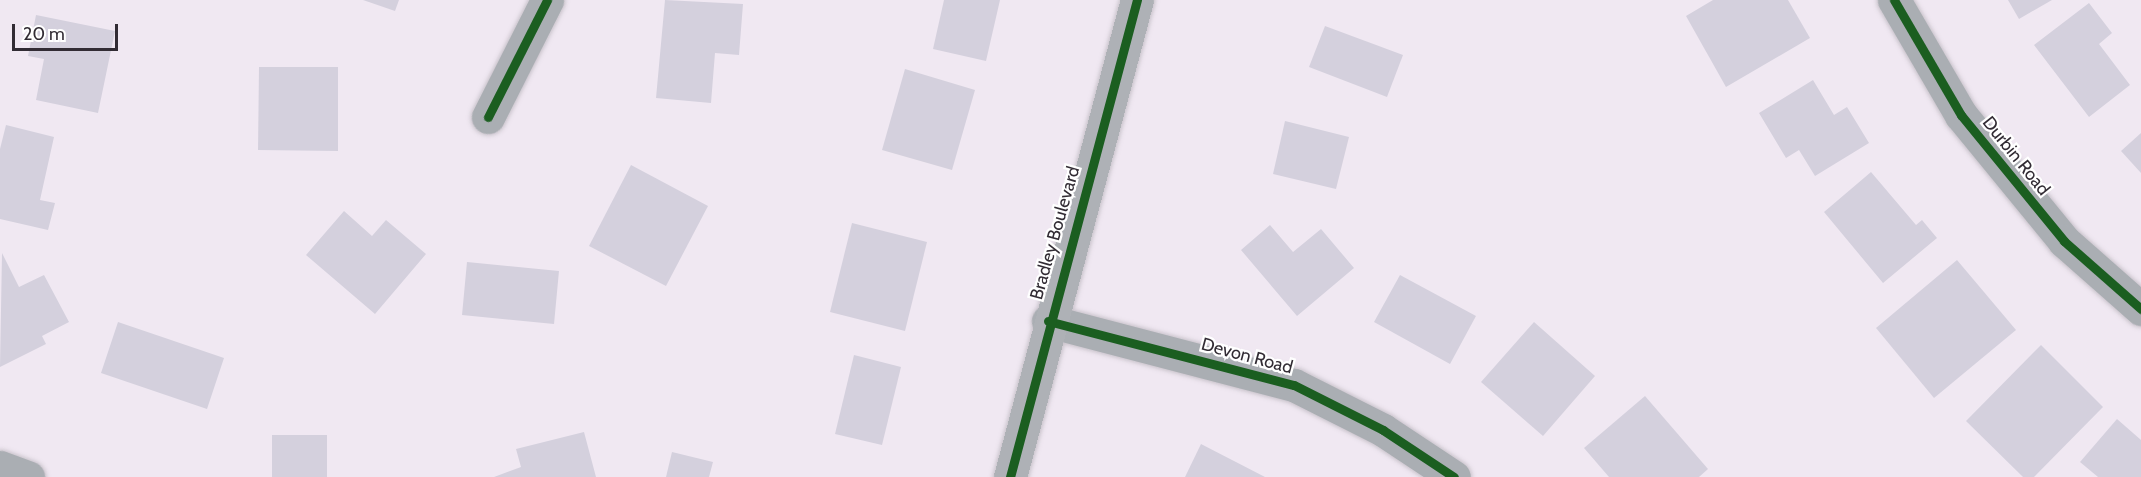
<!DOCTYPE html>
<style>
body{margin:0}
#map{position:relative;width:2141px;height:477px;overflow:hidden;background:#f0e8f2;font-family:Cabin,sans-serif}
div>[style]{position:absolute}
.building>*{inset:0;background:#d4d0dd}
.roads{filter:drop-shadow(0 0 2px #c9c3cb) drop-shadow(0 0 2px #c9c3cb)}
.minor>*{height:33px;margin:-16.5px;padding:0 16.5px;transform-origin:16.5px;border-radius:16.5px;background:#aaaeb3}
.major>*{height:33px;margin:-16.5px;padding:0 16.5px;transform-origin:16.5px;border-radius:16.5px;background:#aeb1b6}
.cycleway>*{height:9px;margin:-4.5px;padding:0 4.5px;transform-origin:4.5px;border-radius:4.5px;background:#1b5e20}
span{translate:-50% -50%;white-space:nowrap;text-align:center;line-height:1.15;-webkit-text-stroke:4.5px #fff;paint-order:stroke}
.street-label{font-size:18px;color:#322c34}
.scale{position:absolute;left:12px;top:24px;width:106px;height:27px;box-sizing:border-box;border:3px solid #322c34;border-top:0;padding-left:8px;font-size:18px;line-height:21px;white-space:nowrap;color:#322c34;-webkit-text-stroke:4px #fff;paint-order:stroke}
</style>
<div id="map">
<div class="building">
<div style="clip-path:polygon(363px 0,399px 0,395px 11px)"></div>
<div style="clip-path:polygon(665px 0,743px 4px,739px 55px,715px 53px,711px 103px,656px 98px)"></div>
<div style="clip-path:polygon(944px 0,1000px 0,986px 61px,933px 49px)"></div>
<div style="clip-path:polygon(1713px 0,1788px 0,1810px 38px,1726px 87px,1686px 16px)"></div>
<div style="clip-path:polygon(2008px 0,2052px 0,2019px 19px)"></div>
<div style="clip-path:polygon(2089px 3px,2112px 33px,2099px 44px,2130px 85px,2089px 117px,2034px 45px)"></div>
<div style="clip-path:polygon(36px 15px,115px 31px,98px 113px,36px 100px,44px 59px,28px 56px)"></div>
<div style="clip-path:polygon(1325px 26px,1403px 55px,1387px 97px,1309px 67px)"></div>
<div style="clip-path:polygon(259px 67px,338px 67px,338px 151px,258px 150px)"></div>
<div style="clip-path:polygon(905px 69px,975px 90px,952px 170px,882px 150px)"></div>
<div style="clip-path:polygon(1813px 80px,1834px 115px,1847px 107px,1869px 143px,1815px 176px,1799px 150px,1786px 158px,1759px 113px)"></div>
<div style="clip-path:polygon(1285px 121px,1349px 137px,1336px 189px,1273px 174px)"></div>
<div style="clip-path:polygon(6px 125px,54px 137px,40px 200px,55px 203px,48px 230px,0 219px,0 149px)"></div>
<div style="clip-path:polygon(2141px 133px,2141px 173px,2121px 151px)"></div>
<div style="clip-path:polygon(631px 165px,708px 206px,666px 286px,589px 246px)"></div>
<div style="clip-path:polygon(1871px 172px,1916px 225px,1922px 220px,1937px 238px,1883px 283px,1824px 212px)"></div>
<div style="clip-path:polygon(344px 211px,372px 236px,386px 220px,426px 254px,375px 314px,306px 255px)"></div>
<div style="clip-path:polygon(852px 223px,927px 242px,905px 331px,830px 312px)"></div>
<div style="clip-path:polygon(1270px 225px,1293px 252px,1321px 229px,1354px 268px,1297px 316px,1241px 250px)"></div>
<div style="clip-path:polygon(2px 253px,19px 287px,44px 275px,69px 322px,42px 336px,46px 344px,0 367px)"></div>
<div style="clip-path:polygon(1957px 260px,2016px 330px,1934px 398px,1876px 328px)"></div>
<div style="clip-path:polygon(467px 262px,559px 271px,554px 324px,462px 315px)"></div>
<div style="clip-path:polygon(1400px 275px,1476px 316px,1450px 364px,1374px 322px)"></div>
<div style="clip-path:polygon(118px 322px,224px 358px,207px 409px,101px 373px)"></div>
<div style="clip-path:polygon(1534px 322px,1595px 376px,1543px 436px,1481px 382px)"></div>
<div style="clip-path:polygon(2041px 345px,2103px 407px,2034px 477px,2023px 477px,1966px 421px)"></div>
<div style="clip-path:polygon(854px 355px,901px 367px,882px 445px,835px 434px)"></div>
<div style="clip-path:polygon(1645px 396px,1708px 469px,1699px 477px,1609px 477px,1584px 448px)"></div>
<div style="clip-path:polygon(2117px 419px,2141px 440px,2141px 477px,2098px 477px,2080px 462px)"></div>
<div style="clip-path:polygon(584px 432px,596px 477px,494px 477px,521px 467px,516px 449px)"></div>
<div style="clip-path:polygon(272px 435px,327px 435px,327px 477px,272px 477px)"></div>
<div style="clip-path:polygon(1201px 444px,1265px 477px,1185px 477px)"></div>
<div style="clip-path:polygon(672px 452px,713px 462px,709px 477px,666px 477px)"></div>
</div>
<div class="roads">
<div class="minor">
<div style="left:1894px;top:0;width:133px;rotate:59.8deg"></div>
<div style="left:1961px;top:115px;width:163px;rotate:50.7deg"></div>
<div style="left:2064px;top:241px;width:103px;rotate:41.4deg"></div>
<div style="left:488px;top:117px;width:131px;rotate:-63.2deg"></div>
<div style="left:1048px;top:321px;width:254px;rotate:14.6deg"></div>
<div style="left:1294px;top:385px;width:100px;rotate:26.8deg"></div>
<div style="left:1383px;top:430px;width:85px;rotate:33.5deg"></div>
<div style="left:0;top:467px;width:30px;rotate:20deg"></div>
</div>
<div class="major">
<div style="left:1010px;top:477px;width:494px;rotate:-75.1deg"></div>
</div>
</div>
<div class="cycleway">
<div style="left:1894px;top:0;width:133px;rotate:59.8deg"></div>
<div style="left:1961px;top:115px;width:163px;rotate:50.7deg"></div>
<div style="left:2064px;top:241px;width:103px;rotate:41.4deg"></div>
<div style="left:488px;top:117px;width:131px;rotate:-63.2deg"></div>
<div style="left:1048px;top:321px;width:254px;rotate:14.6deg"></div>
<div style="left:1294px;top:385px;width:100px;rotate:26.8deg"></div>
<div style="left:1383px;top:430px;width:85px;rotate:33.5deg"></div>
<div style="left:1010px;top:477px;width:494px;rotate:-75.1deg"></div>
</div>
<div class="street-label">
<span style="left:2016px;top:156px;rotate:51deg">Durbin Road</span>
<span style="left:1055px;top:233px;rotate:-74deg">Bradley Boulevard</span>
<span style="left:1247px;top:356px;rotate:15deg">Devon Road</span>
</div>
<div class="scale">20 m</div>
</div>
